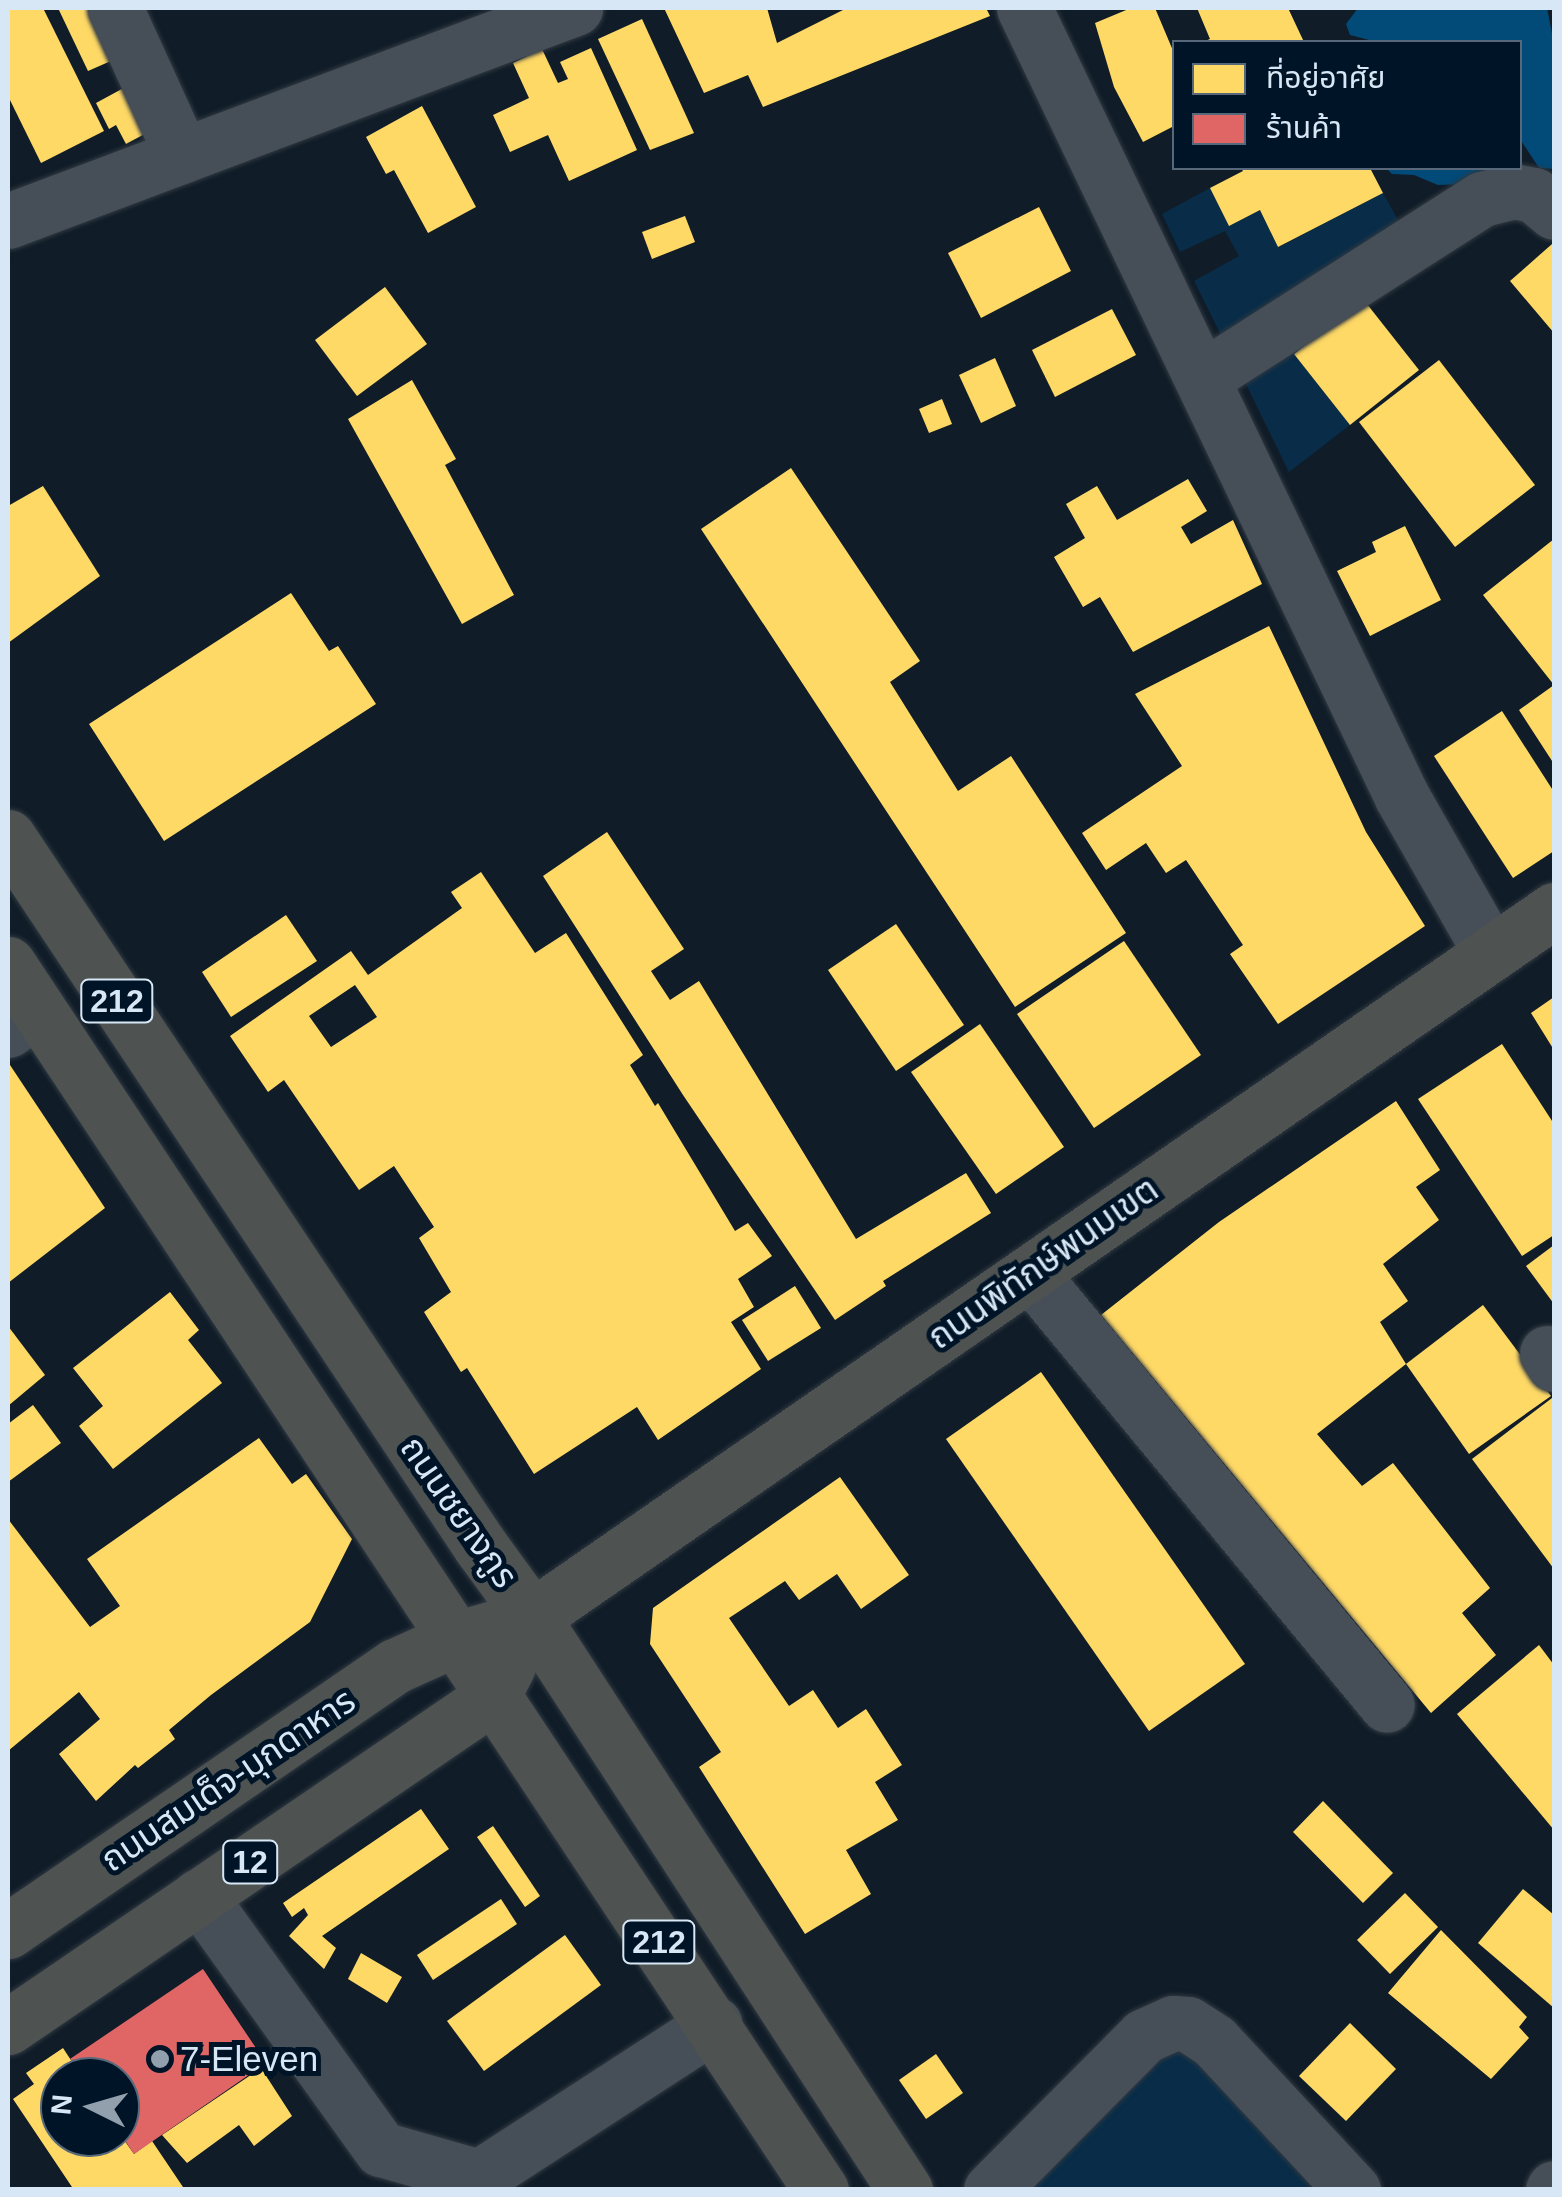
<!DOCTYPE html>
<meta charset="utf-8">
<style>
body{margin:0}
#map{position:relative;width:1562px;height:2197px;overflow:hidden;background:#101d28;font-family:Arial,"Noto Sans Thai",sans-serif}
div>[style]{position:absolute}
.green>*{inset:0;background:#092d48}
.forest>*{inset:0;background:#024a78}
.homes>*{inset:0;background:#ffd966}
.shops>*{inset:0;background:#e06666}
.roads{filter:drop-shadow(0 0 2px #313942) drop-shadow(0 0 2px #313942)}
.minor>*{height:55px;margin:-27.5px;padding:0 27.5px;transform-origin:27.5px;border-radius:27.5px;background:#464f57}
.major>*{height:55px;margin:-27.5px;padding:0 27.5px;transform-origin:27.5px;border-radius:27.5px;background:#4e5352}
.dots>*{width:28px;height:28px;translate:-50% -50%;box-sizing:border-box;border:5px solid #001427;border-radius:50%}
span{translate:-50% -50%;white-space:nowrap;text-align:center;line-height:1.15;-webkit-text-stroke:10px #001427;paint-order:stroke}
.shield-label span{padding:2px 8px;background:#001427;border:2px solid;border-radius:8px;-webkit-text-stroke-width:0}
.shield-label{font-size:32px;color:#d8e7f5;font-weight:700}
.street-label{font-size:35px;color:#d8e7f5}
.poi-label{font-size:35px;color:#d8e7f5}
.left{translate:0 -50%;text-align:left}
.frame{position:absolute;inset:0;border:10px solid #d8e7f5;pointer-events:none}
.legend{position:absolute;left:1172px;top:40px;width:350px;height:130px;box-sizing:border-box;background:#001427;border:2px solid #566879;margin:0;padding:12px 18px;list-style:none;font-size:30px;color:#d8e7f5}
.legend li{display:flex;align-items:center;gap:20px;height:50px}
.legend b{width:50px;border:2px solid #566879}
.north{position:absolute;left:40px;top:2057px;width:100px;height:100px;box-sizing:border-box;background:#001427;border:2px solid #566879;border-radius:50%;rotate:275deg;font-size:28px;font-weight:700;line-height:40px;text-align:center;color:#d8e7f5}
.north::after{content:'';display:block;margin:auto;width:35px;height:45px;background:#92a0ad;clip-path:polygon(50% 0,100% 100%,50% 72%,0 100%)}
</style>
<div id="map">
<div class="green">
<div style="clip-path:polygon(1210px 188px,1229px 226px,1260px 210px,1279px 247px,1383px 193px,1404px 231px,1226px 345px,1194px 281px,1239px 256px,1225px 231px,1180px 252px,1162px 214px)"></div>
<div style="clip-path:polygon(1363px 299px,1294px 354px,1350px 425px,1289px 472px,1242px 376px)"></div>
<div style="clip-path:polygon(1167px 2050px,1196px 2057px,1323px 2190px,1018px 2190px)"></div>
</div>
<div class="forest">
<div style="clip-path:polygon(1358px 8px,1547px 8px,1554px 44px,1554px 169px,1539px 168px,1520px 139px,1520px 42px,1377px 42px,1350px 35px,1346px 24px)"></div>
<div style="clip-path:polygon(1386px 168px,1497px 168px,1469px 184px,1438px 185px,1414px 175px,1392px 174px)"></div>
</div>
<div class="homes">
<div style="clip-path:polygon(8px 8px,43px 8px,104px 131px,41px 163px,8px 96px)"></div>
<div style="clip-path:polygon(58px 8px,96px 8px,120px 57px,88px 71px)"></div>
<div style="clip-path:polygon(664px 8px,767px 8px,777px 43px,847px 8px,986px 8px,990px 16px,763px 107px,748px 75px,704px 93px)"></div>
<div style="clip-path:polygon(1131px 8px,1155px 8px,1174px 53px,1174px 126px,1143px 142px,1114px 87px,1095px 23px)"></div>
<div style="clip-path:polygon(1197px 8px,1288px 8px,1304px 42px,1203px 42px,1210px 39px)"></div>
<div style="clip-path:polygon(642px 19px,694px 133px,650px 150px,598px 39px)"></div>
<div style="clip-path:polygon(591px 48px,637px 150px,569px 181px,548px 135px,510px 152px,493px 115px,529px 98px,513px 63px,542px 49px,558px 83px,568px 79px,560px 62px)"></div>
<div style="clip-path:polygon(131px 84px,154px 129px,126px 144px,116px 125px,109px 129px,96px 103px)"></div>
<div style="clip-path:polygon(422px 106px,476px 207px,428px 233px,394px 170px,386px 174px,366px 137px)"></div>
<div style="clip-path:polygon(1241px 168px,1370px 168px,1383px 193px,1278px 247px,1260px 210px,1229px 226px,1210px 188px,1243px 171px)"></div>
<div style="clip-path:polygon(1039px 207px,1071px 271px,981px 318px,948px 253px)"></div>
<div style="clip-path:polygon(685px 216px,695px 242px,652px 259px,642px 232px)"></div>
<div style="clip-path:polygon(1552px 244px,1554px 247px,1554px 333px,1510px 281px)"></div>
<div style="clip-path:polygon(385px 287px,427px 344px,357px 396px,315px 340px)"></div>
<div style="clip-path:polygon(1363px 299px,1419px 370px,1350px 425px,1294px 354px)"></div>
<div style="clip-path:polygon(1112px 309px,1136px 355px,1055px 397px,1032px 350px)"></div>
<div style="clip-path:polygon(995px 358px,1016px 406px,981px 423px,959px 375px)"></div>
<div style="clip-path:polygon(1439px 360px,1535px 485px,1455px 547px,1359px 422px)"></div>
<div style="clip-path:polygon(412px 380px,456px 459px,445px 465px,514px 595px,462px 624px,348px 419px)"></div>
<div style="clip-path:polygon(942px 399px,952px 424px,929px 433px,919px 409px)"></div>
<div style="clip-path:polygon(791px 468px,920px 661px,890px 682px,958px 791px,1011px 756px,1126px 933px,1015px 1007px,701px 529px)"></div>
<div style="clip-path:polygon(1188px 479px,1207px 511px,1181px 527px,1191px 544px,1233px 520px,1262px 584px,1133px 652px,1100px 597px,1083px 607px,1054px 557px,1085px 538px,1066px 504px,1097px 486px,1117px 520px)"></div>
<div style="clip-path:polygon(43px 486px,100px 576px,8px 643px,8px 506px)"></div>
<div style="clip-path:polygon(1405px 526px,1441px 600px,1370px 636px,1337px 571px,1376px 552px,1372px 542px)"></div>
<div style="clip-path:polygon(1554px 539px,1554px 764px,1519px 710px,1554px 685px,1483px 595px)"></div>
<div style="clip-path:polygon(291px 593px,329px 651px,338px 646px,376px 704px,164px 841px,89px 724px)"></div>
<div style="clip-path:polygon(1269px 626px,1366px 832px,1425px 926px,1278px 1024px,1230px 954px,1243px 945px,1186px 860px,1166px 873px,1146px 843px,1106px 870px,1082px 833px,1182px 766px,1135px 694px)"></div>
<div style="clip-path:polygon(1502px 711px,1554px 792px,1554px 851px,1513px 878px,1434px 756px)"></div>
<div style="clip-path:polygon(607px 832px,684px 949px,651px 971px,670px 1000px,699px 981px,856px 1239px,966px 1173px,991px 1213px,883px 1281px,886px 1286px,835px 1320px,683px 1095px,543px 876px)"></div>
<div style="clip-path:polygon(evenodd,481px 872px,535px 953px,566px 933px,643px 1055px,630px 1065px,655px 1106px,658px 1103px,735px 1231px,748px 1223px,772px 1256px,738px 1279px,754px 1307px,731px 1322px,761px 1369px,658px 1440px,637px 1407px,534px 1474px,467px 1368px,461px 1372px,424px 1312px,451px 1292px,419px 1238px,434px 1227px,394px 1166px,359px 1190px,284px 1080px,268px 1092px,230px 1036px,351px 951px,368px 975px,462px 908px,451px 892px,481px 872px,355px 985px,377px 1017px,331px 1047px,309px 1016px,355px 985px)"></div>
<div style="clip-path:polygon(286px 915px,317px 961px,231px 1017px,202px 972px)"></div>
<div style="clip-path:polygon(896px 924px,964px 1025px,896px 1071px,828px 970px)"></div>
<div style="clip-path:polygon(1124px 941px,1201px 1055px,1094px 1128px,1017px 1014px)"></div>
<div style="clip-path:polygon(1554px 997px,1554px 1050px,1531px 1013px)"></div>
<div style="clip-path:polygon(980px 1024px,1064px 1147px,996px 1194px,911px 1072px)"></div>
<div style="clip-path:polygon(1502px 1044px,1554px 1124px,1554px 1235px,1522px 1256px,1418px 1099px)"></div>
<div style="clip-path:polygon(8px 1062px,105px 1208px,8px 1283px)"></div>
<div style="clip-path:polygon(1396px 1101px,1440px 1170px,1416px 1187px,1439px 1220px,1383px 1264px,1408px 1301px,1380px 1322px,1406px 1364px,1317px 1434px,1362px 1486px,1393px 1463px,1490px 1588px,1462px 1613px,1496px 1655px,1431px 1713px,1101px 1315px,1219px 1222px)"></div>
<div style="clip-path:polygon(1554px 1245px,1554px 1304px,1526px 1266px)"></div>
<div style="clip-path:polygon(795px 1286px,821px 1328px,768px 1361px,742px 1320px)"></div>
<div style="clip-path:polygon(170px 1292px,199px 1330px,188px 1340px,222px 1383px,113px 1469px,79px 1426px,103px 1406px,73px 1368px)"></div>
<div style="clip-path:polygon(1483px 1305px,1551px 1396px,1469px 1454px,1406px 1364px)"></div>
<div style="clip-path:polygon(8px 1326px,45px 1375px,8px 1406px)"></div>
<div style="clip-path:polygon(1041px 1372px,1245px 1664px,1149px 1731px,946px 1439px)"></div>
<div style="clip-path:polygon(1552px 1398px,1554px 1401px,1554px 1569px,1472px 1459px)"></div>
<div style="clip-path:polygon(33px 1405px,61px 1443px,8px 1482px,8px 1424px)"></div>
<div style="clip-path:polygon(259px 1438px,292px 1484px,306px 1474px,352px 1539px,310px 1622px,211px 1695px,169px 1730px,175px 1739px,138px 1768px,135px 1765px,96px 1801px,59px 1754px,100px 1719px,79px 1692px,8px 1751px,8px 1519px,90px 1627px,120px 1606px,87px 1559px)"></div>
<div style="clip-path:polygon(840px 1477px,909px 1575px,861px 1609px,837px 1574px,799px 1600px,785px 1581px,729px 1618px,789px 1706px,813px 1690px,838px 1728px,866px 1709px,902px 1765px,875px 1782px,898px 1820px,846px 1850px,871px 1894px,805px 1934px,699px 1767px,721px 1752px,650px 1644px,653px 1608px)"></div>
<div style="clip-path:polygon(1539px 1645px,1554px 1665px,1554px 1830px,1457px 1714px)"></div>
<div style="clip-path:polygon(1323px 1801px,1393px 1873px,1363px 1903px,1293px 1832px)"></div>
<div style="clip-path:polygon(421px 1809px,449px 1849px,322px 1936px,336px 1948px,324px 1969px,289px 1936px,308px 1915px,304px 1908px,292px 1917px,283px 1903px)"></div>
<div style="clip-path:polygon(493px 1826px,540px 1896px,525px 1907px,477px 1837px)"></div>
<div style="clip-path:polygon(1523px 1889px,1554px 1915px,1554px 2008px,1478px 1943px)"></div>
<div style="clip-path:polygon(1405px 1893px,1438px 1927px,1390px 1974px,1357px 1940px)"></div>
<div style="clip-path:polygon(501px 1899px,517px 1924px,433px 1980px,417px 1955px)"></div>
<div style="clip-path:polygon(1441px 1930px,1527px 2017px,1519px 2027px,1529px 2038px,1491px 2079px,1388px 1993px)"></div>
<div style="clip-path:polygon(565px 1935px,601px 1985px,484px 2071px,447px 2021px)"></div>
<div style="clip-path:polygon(361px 1953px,402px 1977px,387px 2003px,348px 1979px)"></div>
<div style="clip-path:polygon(1350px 2023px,1396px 2069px,1346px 2121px,1299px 2076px)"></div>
<div style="clip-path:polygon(63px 2048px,82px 2077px,60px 2077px,60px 2137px,122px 2137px,134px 2154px,152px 2141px,185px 2190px,74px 2190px,13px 2099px,34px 2084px,26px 2073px)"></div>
<div style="clip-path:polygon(936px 2054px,963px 2093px,926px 2119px,899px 2080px)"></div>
<div style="clip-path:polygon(261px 2068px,292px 2116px,254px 2146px,239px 2125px,187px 2163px,162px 2135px)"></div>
</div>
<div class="shops">
<div style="clip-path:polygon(203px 1969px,266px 2063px,134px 2154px,120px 2133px,120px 2077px,82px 2077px,70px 2059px)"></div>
</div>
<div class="roads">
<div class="minor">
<div style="left:115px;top:8px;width:162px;rotate:65.5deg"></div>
<div style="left:1024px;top:8px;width:875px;rotate:64.4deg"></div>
<div style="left:1402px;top:797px;width:180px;rotate:60.3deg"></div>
<div style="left:8px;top:221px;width:606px;rotate:-20.59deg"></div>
<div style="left:1202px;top:378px;width:332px;rotate:-32.6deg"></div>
<div style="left:1482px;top:199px;width:32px;rotate:-14deg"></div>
<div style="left:1513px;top:191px;width:21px;rotate:11deg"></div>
<div style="left:1534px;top:195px;width:26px;rotate:40deg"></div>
<div style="left:8px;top:1030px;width:36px;rotate:-37deg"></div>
<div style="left:1030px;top:1273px;width:560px;rotate:50.43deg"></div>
<div style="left:1547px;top:1353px;width:13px;rotate:58deg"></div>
<div style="left:199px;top:1896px;width:312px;rotate:54.3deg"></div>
<div style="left:381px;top:2149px;width:102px;rotate:15.9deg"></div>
<div style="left:479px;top:2177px;width:281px;rotate:-33deg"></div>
<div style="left:991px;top:2190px;width:217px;rotate:-45.2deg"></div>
<div style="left:1144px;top:2036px;width:32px;rotate:-24deg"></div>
<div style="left:1173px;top:2023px;width:15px;rotate:4deg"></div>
<div style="left:1188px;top:2024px;width:31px;rotate:33deg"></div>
<div style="left:1214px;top:2041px;width:204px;rotate:47deg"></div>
<div style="left:1553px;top:2190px;width:2px;rotate:-63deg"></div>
</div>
<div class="major">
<div style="left:8px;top:837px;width:853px;rotate:56.33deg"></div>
<div style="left:481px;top:1547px;width:87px;rotate:53.9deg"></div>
<div style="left:532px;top:1617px;width:684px;rotate:56.94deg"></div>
<div style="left:8px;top:964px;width:1471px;rotate:56.45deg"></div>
<div style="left:8px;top:1931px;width:469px;rotate:-34.4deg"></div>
<div style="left:395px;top:1666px;width:66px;rotate:-24.2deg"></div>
<div style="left:455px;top:1639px;width:80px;rotate:-15.9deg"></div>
<div style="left:532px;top:1617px;width:1243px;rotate:-34.67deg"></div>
<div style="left:8px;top:2027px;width:586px;rotate:-34.29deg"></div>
<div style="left:492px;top:1697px;width:36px;rotate:-63deg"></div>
</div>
</div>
<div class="dots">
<div style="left:160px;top:2059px;background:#92a0ad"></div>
</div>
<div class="shield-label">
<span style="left:117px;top:1001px">212</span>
<span style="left:250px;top:1862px">12</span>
<span style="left:659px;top:1942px">212</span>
</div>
<div class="street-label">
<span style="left:1043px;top:1263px;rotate:-35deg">ถนนพิทักษ์พนมเขต</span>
<span style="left:459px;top:1512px;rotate:55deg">ถนนชยางกูร</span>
<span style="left:228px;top:1780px;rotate:-34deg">ถนนสมเด็จ-มุกดาหาร</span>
</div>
<div class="poi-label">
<span class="left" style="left:180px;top:2059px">7-Eleven</span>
</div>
<div class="frame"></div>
<ul class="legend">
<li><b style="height:28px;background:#ffd966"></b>ที่อยู่อาศัย</li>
<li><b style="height:28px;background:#e06666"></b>ร้านค้า</li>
</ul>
<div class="north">N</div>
</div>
